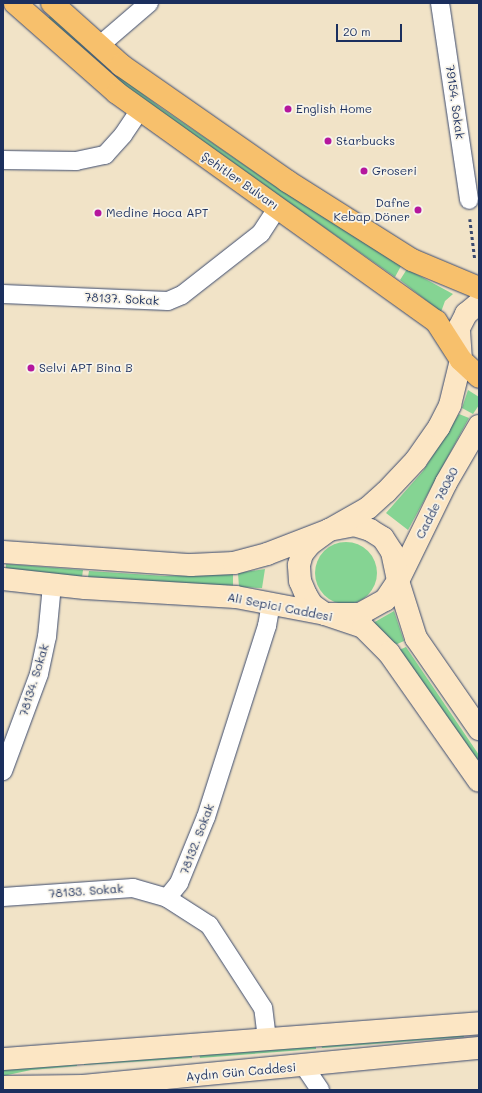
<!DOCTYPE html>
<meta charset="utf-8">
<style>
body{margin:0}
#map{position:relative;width:482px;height:1093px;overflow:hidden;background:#f1e3c7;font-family:Mali,sans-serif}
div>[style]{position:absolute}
.green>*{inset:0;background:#85d493}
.round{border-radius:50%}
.path>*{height:2.5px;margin-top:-1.25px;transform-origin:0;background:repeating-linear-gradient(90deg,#3b4a6e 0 3px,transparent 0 6px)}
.roads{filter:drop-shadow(0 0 1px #3b4a6e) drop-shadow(0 0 1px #3b4a6e)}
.minor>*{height:18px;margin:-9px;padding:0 9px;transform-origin:9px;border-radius:9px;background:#fff}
.secondary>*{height:22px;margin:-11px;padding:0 11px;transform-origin:11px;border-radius:11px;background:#fce6c4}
.primary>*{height:22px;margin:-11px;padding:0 11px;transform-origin:11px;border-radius:11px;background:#f7c06c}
.dots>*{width:11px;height:11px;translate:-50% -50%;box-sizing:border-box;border:2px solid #f7f3e8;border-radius:50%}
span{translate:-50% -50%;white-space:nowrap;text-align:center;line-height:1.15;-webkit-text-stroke:3.5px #f7f3e8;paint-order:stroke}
.street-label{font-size:12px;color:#1b2f5e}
.poi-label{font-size:12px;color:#1b2f5e}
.left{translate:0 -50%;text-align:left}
.right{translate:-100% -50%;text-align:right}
.frame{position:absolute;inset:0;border:4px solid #1b2f5e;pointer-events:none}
.scale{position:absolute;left:336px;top:24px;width:66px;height:18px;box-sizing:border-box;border:2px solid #1b2f5e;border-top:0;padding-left:5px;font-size:12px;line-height:14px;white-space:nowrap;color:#1b2f5e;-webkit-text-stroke:3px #f7f3e8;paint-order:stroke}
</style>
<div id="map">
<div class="green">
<div style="clip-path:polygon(51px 15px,115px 73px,160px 107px,269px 182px,401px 266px,395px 277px,131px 92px,47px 19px)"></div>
<div style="clip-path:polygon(407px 269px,453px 294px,445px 301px,441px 312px,400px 280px)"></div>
<div style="clip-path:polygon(468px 390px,479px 397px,479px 405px,473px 414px,462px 408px)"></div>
<div style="clip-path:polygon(459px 414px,469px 418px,408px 530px,386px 513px,423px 471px)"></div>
<div class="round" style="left:315px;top:542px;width:62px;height:62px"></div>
<div style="clip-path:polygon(6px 564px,83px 570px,82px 577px,6px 570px)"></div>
<div style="clip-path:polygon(265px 569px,262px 588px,239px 587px,238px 573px)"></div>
<div style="clip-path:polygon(89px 571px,165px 576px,233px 574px,233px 587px,88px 577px)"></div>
<div style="clip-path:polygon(394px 611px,404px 641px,395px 645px,373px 623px)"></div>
<div style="clip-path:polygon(406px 647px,479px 755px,479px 763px,399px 650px)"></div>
<div style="clip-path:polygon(463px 1033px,464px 1037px,322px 1048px,321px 1044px)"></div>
<div style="clip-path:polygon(316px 1044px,316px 1049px,200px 1058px,199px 1053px)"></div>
<div style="clip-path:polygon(192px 1053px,192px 1058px,84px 1065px,84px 1061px)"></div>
<div style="clip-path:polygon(77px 1062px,77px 1066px,31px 1070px,3px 1076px,3px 1066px)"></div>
</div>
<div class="path">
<div style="left:470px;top:219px;width:41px;rotate:83deg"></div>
</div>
<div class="roads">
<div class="minor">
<div style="left:440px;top:3px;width:199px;rotate:81.6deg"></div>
<div style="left:99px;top:46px;width:66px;rotate:-40.7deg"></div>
<div style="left:3px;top:160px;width:73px;rotate:0.8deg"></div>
<div style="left:76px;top:161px;width:30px;rotate:-12deg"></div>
<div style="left:105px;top:155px;width:27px;rotate:-48deg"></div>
<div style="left:123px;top:135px;width:30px;rotate:-56deg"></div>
<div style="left:3px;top:294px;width:165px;rotate:2.4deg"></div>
<div style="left:168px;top:301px;width:15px;rotate:-23deg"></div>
<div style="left:182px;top:295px;width:100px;rotate:-38.1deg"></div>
<div style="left:261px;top:233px;width:30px;rotate:-57deg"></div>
<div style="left:3px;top:771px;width:103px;rotate:-69.6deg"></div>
<div style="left:39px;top:674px;width:38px;rotate:-78deg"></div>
<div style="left:47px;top:637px;width:52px;rotate:-84.5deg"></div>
<div style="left:3px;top:897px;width:130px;rotate:-4deg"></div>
<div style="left:133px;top:888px;width:35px;rotate:16deg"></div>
<div style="left:267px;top:1039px;width:31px;rotate:-97deg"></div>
<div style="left:263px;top:1008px;width:99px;rotate:-123deg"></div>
<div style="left:209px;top:925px;width:50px;rotate:-147.3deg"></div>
<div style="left:167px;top:898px;width:19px;rotate:-51deg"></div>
<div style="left:179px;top:883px;width:71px;rotate:-67.8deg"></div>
<div style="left:206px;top:817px;width:201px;rotate:-72.3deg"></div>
<div style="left:267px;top:626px;width:23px;rotate:-80deg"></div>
<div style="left:304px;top:1066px;width:29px;rotate:56deg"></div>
</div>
<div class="secondary">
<div style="left:479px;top:426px;width:66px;rotate:120.1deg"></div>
<div style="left:446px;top:483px;width:109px;rotate:116.1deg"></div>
<div style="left:398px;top:581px;width:23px;rotate:124deg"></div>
<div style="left:385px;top:600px;width:29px;rotate:151deg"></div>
<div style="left:360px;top:614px;width:35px;rotate:180deg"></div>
<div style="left:325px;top:614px;width:16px;rotate:-145deg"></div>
<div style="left:312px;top:605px;width:12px;rotate:-121deg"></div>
<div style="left:306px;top:595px;width:15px;rotate:-113deg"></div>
<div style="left:300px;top:581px;width:16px;rotate:-94deg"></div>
<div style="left:299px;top:565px;width:11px;rotate:-75deg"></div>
<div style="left:302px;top:554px;width:13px;rotate:-51deg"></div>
<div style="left:310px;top:544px;width:24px;rotate:-36deg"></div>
<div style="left:329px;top:530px;width:25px;rotate:-11deg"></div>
<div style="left:354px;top:525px;width:17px;rotate:17deg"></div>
<div style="left:370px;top:530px;width:15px;rotate:32deg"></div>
<div style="left:383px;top:538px;width:17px;rotate:57deg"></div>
<div style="left:392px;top:552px;width:30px;rotate:78deg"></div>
<div style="left:398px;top:581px;width:60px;rotate:72.5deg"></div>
<div style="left:416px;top:638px;width:111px;rotate:55.3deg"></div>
<div style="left:3px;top:552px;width:188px;rotate:4deg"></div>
<div style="left:191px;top:565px;width:43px;rotate:-2.7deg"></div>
<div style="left:234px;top:563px;width:34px;rotate:-15deg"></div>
<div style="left:267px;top:554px;width:66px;rotate:-21.2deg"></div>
<div style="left:329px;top:530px;width:45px;rotate:-29.4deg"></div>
<div style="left:368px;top:508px;width:24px;rotate:-42deg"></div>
<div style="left:386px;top:492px;width:44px;rotate:-46.8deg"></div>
<div style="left:416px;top:460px;width:40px;rotate:-55.1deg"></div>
<div style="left:439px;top:427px;width:25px;rotate:-63deg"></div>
<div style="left:450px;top:405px;width:46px;rotate:-76.3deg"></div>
<div style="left:461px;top:360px;width:32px;rotate:-94deg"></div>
<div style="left:459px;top:328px;width:16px;rotate:-63deg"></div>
<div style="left:466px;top:314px;width:17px;rotate:-40deg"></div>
<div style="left:3px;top:579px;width:82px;rotate:6.3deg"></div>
<div style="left:85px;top:588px;width:151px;rotate:3.4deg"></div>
<div style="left:236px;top:597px;width:91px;rotate:10.8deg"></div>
<div style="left:325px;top:614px;width:40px;rotate:18.9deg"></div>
<div style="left:363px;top:627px;width:37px;rotate:45deg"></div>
<div style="left:389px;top:653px;width:156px;rotate:54.9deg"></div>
<div style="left:3px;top:1059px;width:477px;rotate:-4.3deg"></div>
<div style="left:3px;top:1087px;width:80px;rotate:-0.7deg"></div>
<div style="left:83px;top:1086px;width:398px;rotate:-5.5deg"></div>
</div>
<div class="primary">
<div style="left:15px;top:3px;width:136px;rotate:41.4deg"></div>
<div style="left:117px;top:93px;width:392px;rotate:35.6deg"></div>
<div style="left:436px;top:321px;width:46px;rotate:57.3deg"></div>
<div style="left:461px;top:360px;width:25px;rotate:43deg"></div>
<div style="left:52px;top:3px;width:93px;rotate:41.9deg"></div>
<div style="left:121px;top:65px;width:203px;rotate:34.9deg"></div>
<div style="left:287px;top:181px;width:148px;rotate:32.3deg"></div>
<div style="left:412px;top:260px;width:73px;rotate:22.7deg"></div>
</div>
</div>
<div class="dots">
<div style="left:288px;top:109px;background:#b5179e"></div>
<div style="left:328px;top:141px;background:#b5179e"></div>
<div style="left:364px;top:171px;background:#b5179e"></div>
<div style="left:418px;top:210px;background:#b5179e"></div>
<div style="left:98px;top:213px;background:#b5179e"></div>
<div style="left:31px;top:368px;background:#b5179e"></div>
</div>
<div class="street-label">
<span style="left:455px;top:102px;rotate:82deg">79154. Sokak</span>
<span style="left:240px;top:181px;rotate:35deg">Şehitler Bulvarı</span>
<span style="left:122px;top:299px;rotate:3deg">78137. Sokak</span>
<span style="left:437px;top:503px;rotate:-63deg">Cadde 78080</span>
<span style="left:280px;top:607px;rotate:11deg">Ali Sepici Caddesi</span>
<span style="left:34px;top:680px;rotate:-73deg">78134. Sokak</span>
<span style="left:197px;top:839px;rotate:-69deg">78132. Sokak</span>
<span style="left:86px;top:891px;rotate:-4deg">78133. Sokak</span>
<span style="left:241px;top:1072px;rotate:-5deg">Aydın Gün Caddesi</span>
</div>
<div class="poi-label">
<span class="left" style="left:296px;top:109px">English Home</span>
<span class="left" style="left:336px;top:141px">Starbucks</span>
<span class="left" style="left:372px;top:171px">Groseri</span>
<span class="right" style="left:410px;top:210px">Dafne<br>Kebap Döner</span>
<span class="left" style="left:106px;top:213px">Medine Hoca APT</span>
<span class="left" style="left:39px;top:368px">Selvi APT Bina B</span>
</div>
<div class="frame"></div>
<div class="scale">20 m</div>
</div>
